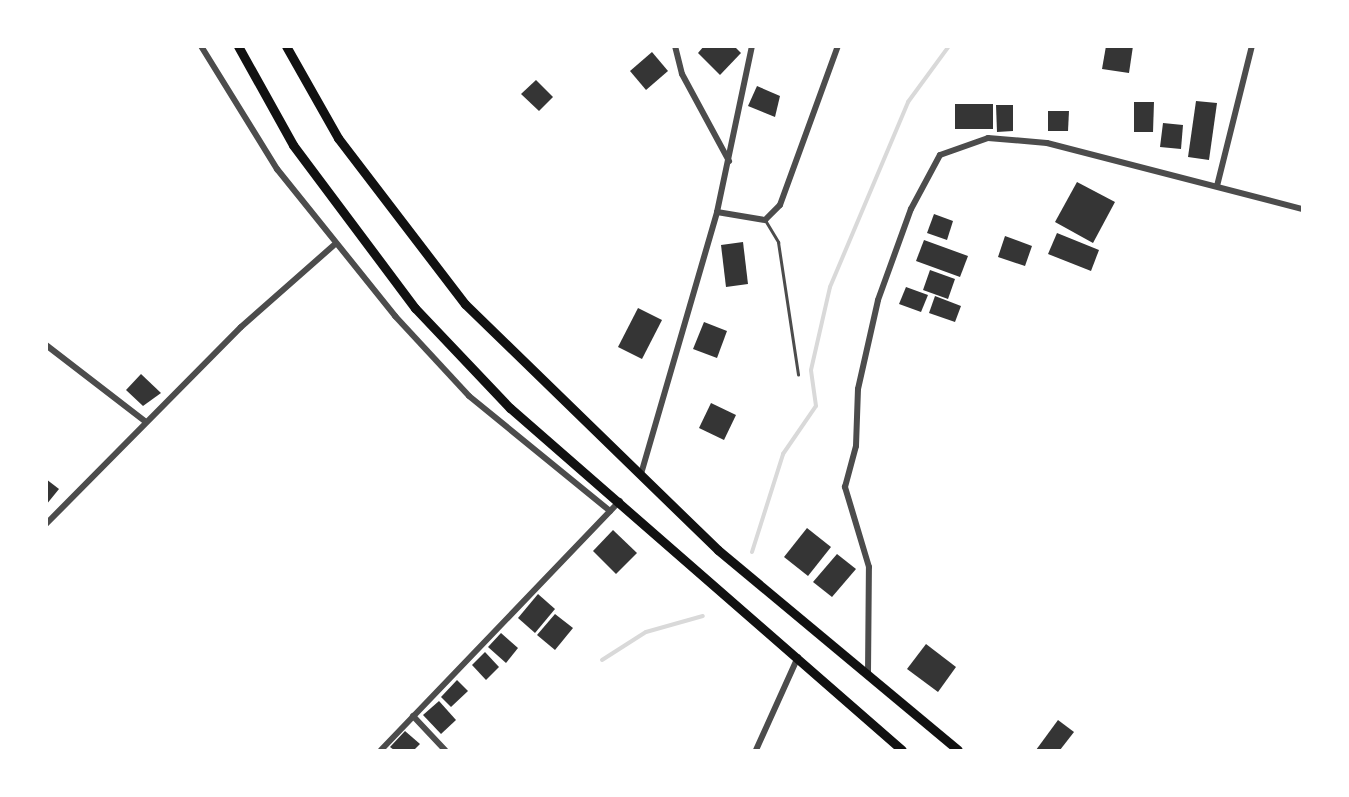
<!DOCTYPE html>
<style>
body{margin:0}
#map{position:relative;width:1349px;height:797px;overflow:hidden;background:#fff;font-family:"Exo 2",sans-serif}
div>[style]{position:absolute}
.stream>*{height:4px;margin:-2px;padding:0 2px;transform-origin:2px;border-radius:2px;background:#d9d9d9}
.building>*{inset:0;background:#353535}
.service>*{height:3px;margin:-1.5px;padding:0 1.5px;transform-origin:1.5px;border-radius:1.5px;background:#4c4c4c}
.minor>*{height:6px;margin:-3px;padding:0 3px;transform-origin:3px;border-radius:3px;background:#4c4c4c}
.trunk>*{height:9px;margin:-4.5px;padding:0 4.5px;transform-origin:4.5px;border-radius:4.5px;background:#111}
span{translate:-50% -50%;white-space:nowrap;text-align:center;line-height:1.15;-webkit-text-stroke:6px #fff;paint-order:stroke}
.frame{position:absolute;inset:0;border:48px solid #fff;pointer-events:none}
</style>
<div id="map">
<div class="stream">
<div style="left:752px;top:552px;width:103px;rotate:-72.4deg"></div>
<div style="left:783px;top:454px;width:58px;rotate:-55.5deg"></div>
<div style="left:816px;top:406px;width:36px;rotate:-98deg"></div>
<div style="left:811px;top:370px;width:85px;rotate:-77.1deg"></div>
<div style="left:830px;top:287px;width:201px;rotate:-67.1deg"></div>
<div style="left:908px;top:102px;width:69px;rotate:-53.8deg"></div>
<div style="left:602px;top:660px;width:52px;rotate:-32.5deg"></div>
<div style="left:646px;top:632px;width:59px;rotate:-15.7deg"></div>
</div>
<div class="building">
<div style="clip-path:polygon(704px 46px,734px 46px,741px 53px,720px 75px,698px 53px)"></div>
<div style="clip-path:polygon(1106px 46px,1133px 46px,1129px 73px,1102px 69px)"></div>
<div style="clip-path:polygon(652px 52px,668px 71px,646px 90px,630px 71px)"></div>
<div style="clip-path:polygon(536px 80px,553px 97px,539px 111px,521px 94px)"></div>
<div style="clip-path:polygon(757px 86px,780px 96px,775px 117px,748px 106px)"></div>
<div style="clip-path:polygon(1196px 101px,1217px 103px,1209px 160px,1188px 157px)"></div>
<div style="clip-path:polygon(1134px 102px,1154px 102px,1153px 132px,1134px 132px)"></div>
<div style="clip-path:polygon(955px 104px,993px 104px,993px 129px,955px 129px)"></div>
<div style="clip-path:polygon(996px 105px,1013px 105px,1013px 131px,997px 132px)"></div>
<div style="clip-path:polygon(1048px 111px,1069px 111px,1068px 131px,1048px 131px)"></div>
<div style="clip-path:polygon(1163px 123px,1183px 125px,1181px 149px,1160px 147px)"></div>
<div style="clip-path:polygon(1077px 182px,1115px 202px,1093px 243px,1055px 222px)"></div>
<div style="clip-path:polygon(934px 214px,953px 221px,947px 240px,927px 233px)"></div>
<div style="clip-path:polygon(1057px 233px,1099px 250px,1091px 271px,1048px 254px)"></div>
<div style="clip-path:polygon(1005px 236px,1032px 246px,1025px 266px,998px 257px)"></div>
<div style="clip-path:polygon(924px 240px,968px 256px,960px 277px,916px 261px)"></div>
<div style="clip-path:polygon(743px 242px,748px 284px,726px 287px,721px 245px)"></div>
<div style="clip-path:polygon(930px 270px,955px 279px,948px 299px,923px 290px)"></div>
<div style="clip-path:polygon(906px 287px,928px 295px,921px 312px,899px 304px)"></div>
<div style="clip-path:polygon(935px 296px,961px 306px,955px 322px,929px 313px)"></div>
<div style="clip-path:polygon(638px 308px,662px 320px,642px 359px,618px 347px)"></div>
<div style="clip-path:polygon(704px 322px,727px 331px,717px 358px,693px 349px)"></div>
<div style="clip-path:polygon(141px 374px,161px 393px,143px 406px,126px 390px)"></div>
<div style="clip-path:polygon(711px 403px,736px 415px,724px 440px,699px 428px)"></div>
<div style="clip-path:polygon(46px 479px,59px 489px,46px 505px)"></div>
<div style="clip-path:polygon(807px 528px,831px 547px,808px 576px,784px 557px)"></div>
<div style="clip-path:polygon(613px 530px,637px 553px,616px 574px,593px 551px)"></div>
<div style="clip-path:polygon(837px 554px,856px 569px,832px 597px,813px 582px)"></div>
<div style="clip-path:polygon(538px 594px,555px 609px,535px 633px,518px 618px)"></div>
<div style="clip-path:polygon(555px 614px,573px 628px,555px 650px,537px 635px)"></div>
<div style="clip-path:polygon(501px 633px,518px 648px,506px 663px,488px 647px)"></div>
<div style="clip-path:polygon(926px 644px,956px 667px,938px 692px,907px 669px)"></div>
<div style="clip-path:polygon(485px 652px,499px 667px,486px 680px,472px 665px)"></div>
<div style="clip-path:polygon(457px 680px,468px 691px,451px 707px,441px 697px)"></div>
<div style="clip-path:polygon(439px 701px,456px 720px,441px 734px,423px 715px)"></div>
<div style="clip-path:polygon(1058px 720px,1074px 732px,1060px 750px,1036px 750px)"></div>
<div style="clip-path:polygon(405px 731px,420px 744px,414px 750px,394px 750px,390px 747px)"></div>
</div>
<div class="service">
<div style="left:765px;top:220px;width:26px;rotate:59deg"></div>
<div style="left:778px;top:242px;width:134px;rotate:81.4deg"></div>
</div>
<div class="minor">
<div style="left:201px;top:46px;width:145px;rotate:58.3deg"></div>
<div style="left:277px;top:169px;width:189px;rotate:51.2deg"></div>
<div style="left:395px;top:316px;width:109px;rotate:47.2deg"></div>
<div style="left:469px;top:396px;width:182px;rotate:39.2deg"></div>
<div style="left:675px;top:46px;width:29px;rotate:76deg"></div>
<div style="left:682px;top:74px;width:99px;rotate:61.6deg"></div>
<div style="left:1217px;top:186px;width:144px;rotate:-76deg"></div>
<div style="left:717px;top:212px;width:49px;rotate:9.5deg"></div>
<div style="left:765px;top:220px;width:21px;rotate:-45deg"></div>
<div style="left:780px;top:205px;width:169px;rotate:-70deg"></div>
<div style="left:46px;top:345px;width:126px;rotate:37.6deg"></div>
<div style="left:641px;top:474px;width:273px;rotate:-73.8deg"></div>
<div style="left:717px;top:212px;width:170px;rotate:-78.1deg"></div>
<div style="left:46px;top:524px;width:277px;rotate:-45.3deg"></div>
<div style="left:241px;top:327px;width:124px;rotate:-41.4deg"></div>
<div style="left:868px;top:673px;width:106px;rotate:-89.5deg"></div>
<div style="left:869px;top:567px;width:84px;rotate:-106.7deg"></div>
<div style="left:845px;top:487px;width:42px;rotate:-75deg"></div>
<div style="left:856px;top:446px;width:57px;rotate:-88deg"></div>
<div style="left:858px;top:389px;width:91px;rotate:-77.3deg"></div>
<div style="left:878px;top:300px;width:97px;rotate:-70.1deg"></div>
<div style="left:911px;top:209px;width:61px;rotate:-61.8deg"></div>
<div style="left:940px;top:155px;width:51px;rotate:-19.5deg"></div>
<div style="left:988px;top:138px;width:59px;rotate:4.8deg"></div>
<div style="left:1047px;top:143px;width:263px;rotate:14.5deg"></div>
<div style="left:413px;top:716px;width:47px;rotate:46.7deg"></div>
<div style="left:381px;top:750px;width:345px;rotate:-46.2deg"></div>
<div style="left:756px;top:750px;width:102px;rotate:-65.7deg"></div>
</div>
<div class="trunk">
<div style="left:238px;top:46px;width:113px;rotate:60.9deg"></div>
<div style="left:293px;top:145px;width:204px;rotate:53.2deg"></div>
<div style="left:415px;top:308px;width:138px;rotate:46.5deg"></div>
<div style="left:510px;top:408px;width:520px;rotate:41.1deg"></div>
<div style="left:286px;top:46px;width:106px;rotate:60.5deg"></div>
<div style="left:338px;top:138px;width:209px;rotate:52.6deg"></div>
<div style="left:465px;top:304px;width:353px;rotate:44.2deg"></div>
<div style="left:718px;top:550px;width:312px;rotate:39.8deg"></div>
</div>
<div class="frame"></div>
</div>
